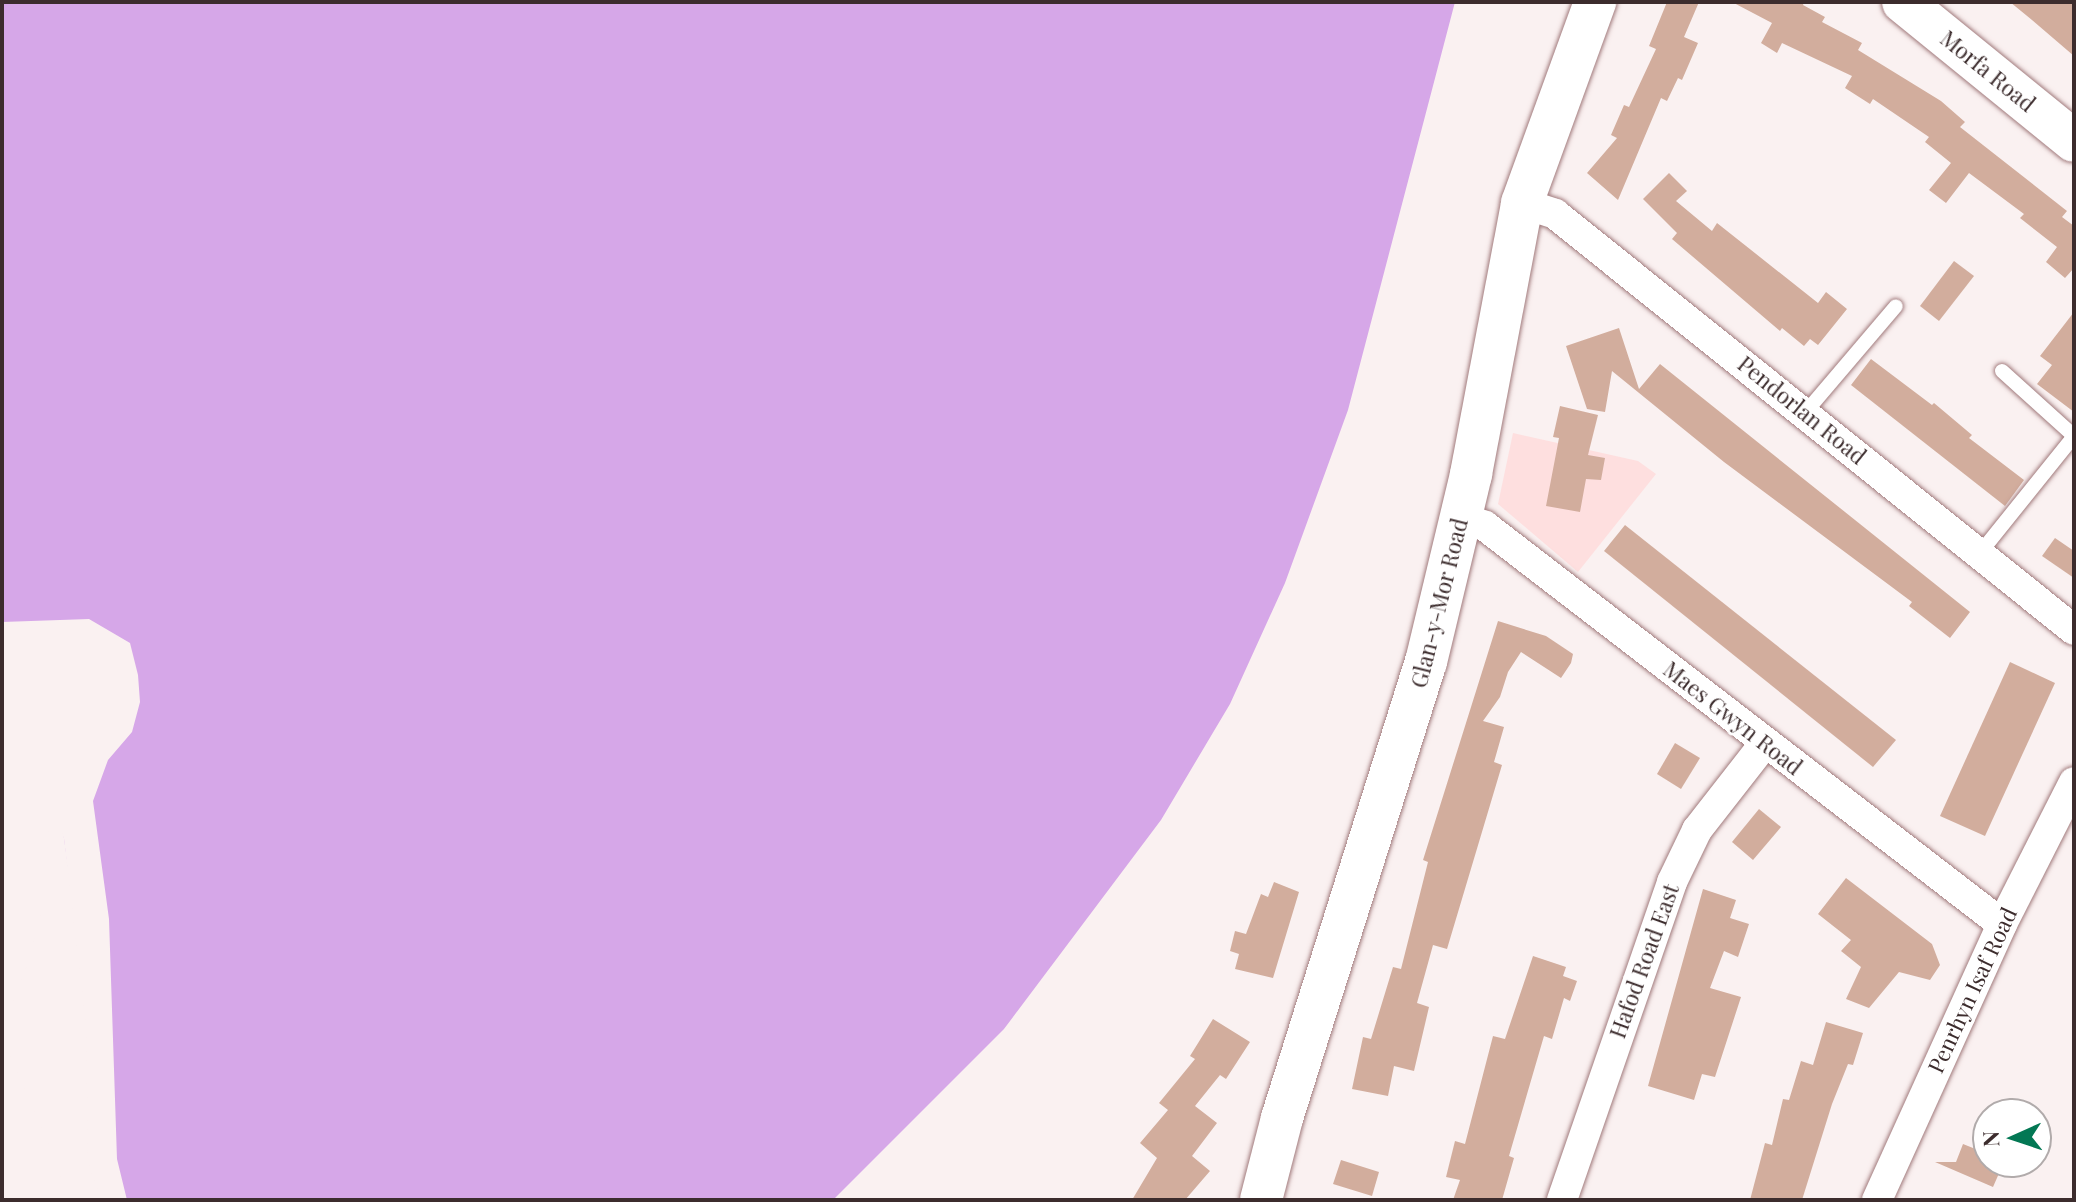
<!DOCTYPE html>
<style>
body{margin:0}
#map{position:relative;width:2076px;height:1202px;overflow:hidden;background:#faf1f1;font-family:"Playfair Display",serif}
div>[style]{position:absolute}
.built>*{inset:0;background:#fedfdf}
.water>*{inset:0;background:#d6a7e8}
.pier>*{inset:0;background:#faf1f1}
.building>*{inset:0;background:#d2ad9d}
.roads{filter:drop-shadow(0 0 2px #a17a7c) drop-shadow(0 0 2px #a17a7c)}
.lane>*{height:14px;margin:-7px;padding:0 7px;transform-origin:7px;border-radius:7px;background:#fff}
.street>*{height:30px;margin:-15px;padding:0 15px;transform-origin:15px;border-radius:15px;background:#fff}
.secondary>*{height:42px;margin:-21px;padding:0 21px;transform-origin:21px;border-radius:21px;background:#fff}
span{translate:-50% -50%;white-space:nowrap;text-align:center;line-height:1.15;-webkit-text-stroke:6px #fff;paint-order:stroke}
.street-label{font-size:22px;color:#3c2c2d}
.frame{position:absolute;inset:0;border:4px solid #3c2c2d;pointer-events:none}
.north{position:absolute;left:1972px;top:1098px;width:80px;height:80px;box-sizing:border-box;background:#fff;border:2px solid #b1abab;border-radius:50%;rotate:267deg;font-size:22px;font-weight:700;line-height:32px;text-align:center;color:#3c2c2d}
.north::after{content:'';display:block;margin:auto;width:28px;height:36px;background:#037854;clip-path:polygon(50% 0,100% 100%,50% 72%,0 100%)}
</style>
<div id="map">
<div class="built">
<div style="clip-path:polygon(1513px 433px,1638px 461px,1656px 474px,1578px 572px,1498px 504px)"></div>
</div>
<div class="water">
<div style="clip-path:polygon(2px 2px,1455px 2px,1348px 410px,1285px 583px,1230px 704px,1161px 820px,1004px 1029px,833px 1200px,105px 1200px,90px 1024px,61px 817px,51px 814px,2px 1025px)"></div>
</div>
<div class="pier">
<div style="clip-path:polygon(89px 619px,130px 643px,138px 675px,140px 702px,132px 732px,108px 760px,93px 801px,109px 919px,117px 1159px,127px 1200px,101px 1200px,88px 1162px,86px 1024px,64px 839px,58px 820px,53px 819px,48px 833px,44px 903px,26px 968px,2px 1029px,2px 622px)"></div>
<div style="clip-path:polygon(2px 1037px,54px 1156px,68px 1200px,2px 1200px)"></div>
</div>
<div class="building">
<div style="clip-path:polygon(1667px 2px,1699px 2px,1684px 37px,1698px 43px,1682px 80px,1678px 78px,1667px 101px,1661px 98px,1618px 200px,1587px 173px,1617px 138px,1611px 135px,1624px 105px,1629px 107px,1656px 49px,1649px 46px)"></div>
<div style="clip-path:polygon(1732px 2px,1804px 2px,1803px 5px,1825px 17px,1822px 22px,1862px 43px,1858px 50px,1941px 101px,1965px 122px,1960px 127px,2067px 211px,2062px 217px,2074px 226px,2074px 268px,2065px 278px,2046px 262px,2057px 247px,2020px 218px,2024px 214px,1969px 173px,1946px 203px,1929px 190px,1951px 163px,1925px 142px,1929px 137px,1873px 99px,1870px 104px,1845px 88px,1852px 76px,1782px 43px,1777px 53px,1761px 43px,1772px 23px)"></div>
<div style="clip-path:polygon(2010px 2px,2074px 2px,2074px 56px,2032px 20px)"></div>
<div style="clip-path:polygon(1669px 173px,1687px 191px,1676px 201px,1712px 231px,1717px 223px,1818px 303px,1826px 292px,1847px 309px,1818px 345px,1810px 339px,1804px 346px,1782px 328px,1780px 331px,1672px 239px,1677px 233px,1643px 199px)"></div>
<div style="clip-path:polygon(1954px 261px,1974px 276px,1939px 321px,1920px 306px)"></div>
<div style="clip-path:polygon(2074px 312px,2074px 412px,2037px 384px,2052px 365px,2040px 356px)"></div>
<div style="clip-path:polygon(1619px 328px,1639px 389px,1660px 364px,1970px 612px,1950px 638px,1909px 606px,1912px 602px,1724px 462px,1612px 371px,1605px 412px,1587px 409px,1566px 346px)"></div>
<div style="clip-path:polygon(1871px 359px,1932px 405px,1934px 403px,1972px 435px,1969px 438px,2024px 480px,2005px 506px,1851px 385px)"></div>
<div style="clip-path:polygon(1560px 406px,1598px 415px,1588px 455px,1605px 458px,1601px 480px,1586px 479px,1580px 512px,1546px 506px,1559px 438px,1553px 437px)"></div>
<div style="clip-path:polygon(1625px 525px,1896px 740px,1873px 767px,1604px 551px)"></div>
<div style="clip-path:polygon(2055px 538px,2074px 551px,2074px 578px,2042px 556px)"></div>
<div style="clip-path:polygon(1498px 621px,1546px 636px,1573px 654px,1571px 663px,1561px 678px,1521px 652px,1508px 672px,1500px 697px,1483px 721px,1504px 727px,1494px 762px,1502px 765px,1447px 949px,1433px 945px,1417px 1003px,1429px 1007px,1414px 1071px,1394px 1066px,1388px 1096px,1352px 1089px,1363px 1037px,1371px 1039px,1393px 967px,1401px 969px,1428px 862px,1423px 860px)"></div>
<div style="clip-path:polygon(2010px 662px,2055px 683px,1985px 836px,1940px 816px)"></div>
<div style="clip-path:polygon(1675px 743px,1700px 758px,1681px 789px,1657px 774px)"></div>
<div style="clip-path:polygon(1759px 809px,1781px 827px,1753px 860px,1732px 842px)"></div>
<div style="clip-path:polygon(1846px 878px,1932px 944px,1940px 965px,1930px 980px,1899px 972px,1869px 1008px,1846px 999px,1861px 967px,1841px 951px,1851px 940px,1818px 914px)"></div>
<div style="clip-path:polygon(1274px 882px,1299px 892px,1273px 978px,1235px 969px,1239px 954px,1230px 951px,1235px 931px,1246px 934px,1261px 894px,1268px 897px)"></div>
<div style="clip-path:polygon(1703px 889px,1736px 900px,1730px 918px,1749px 924px,1738px 957px,1724px 951px,1710px 988px,1741px 997px,1715px 1077px,1702px 1074px,1694px 1100px,1648px 1086px)"></div>
<div style="clip-path:polygon(1533px 956px,1566px 967px,1563px 976px,1577px 981px,1570px 1001px,1564px 998px,1552px 1039px,1544px 1036px,1509px 1156px,1514px 1158px,1502px 1200px,1453px 1200px,1460px 1180px,1446px 1177px,1455px 1141px,1465px 1144px,1493px 1036px,1505px 1039px)"></div>
<div style="clip-path:polygon(1213px 1019px,1250px 1042px,1226px 1079px,1220px 1075px,1195px 1106px,1217px 1123px,1192px 1156px,1210px 1171px,1185px 1200px,1132px 1200px,1157px 1158px,1140px 1143px,1168px 1110px,1159px 1103px,1195px 1059px,1190px 1056px)"></div>
<div style="clip-path:polygon(1826px 1022px,1863px 1033px,1853px 1065px,1848px 1064px,1832px 1104px,1802px 1200px,1750px 1200px,1765px 1143px,1772px 1145px,1783px 1099px,1789px 1100px,1801px 1061px,1813px 1065px)"></div>
<div style="clip-path:polygon(1963px 1144px,1988px 1154px,1988px 1162px,2004px 1162px,1993px 1187px,1935px 1162px,1956px 1162px)"></div>
<div style="clip-path:polygon(1341px 1160px,1379px 1172px,1372px 1196px,1333px 1184px)"></div>
</div>
<div class="roads">
<div class="lane">
<div style="left:2002px;top:371px;width:97px;rotate:42.1deg"></div>
<div style="left:1805px;top:413px;width:140px;rotate:-49.6deg"></div>
<div style="left:1980px;top:553px;width:150px;rotate:-51.2deg"></div>
</div>
<div class="street">
<div style="left:1522px;top:203px;width:35px;rotate:18deg"></div>
<div style="left:1555px;top:214px;width:665px;rotate:38.71deg"></div>
<div style="left:1461px;top:518px;width:25px;rotate:18deg"></div>
<div style="left:1485px;top:526px;width:652px;rotate:37.59deg"></div>
<div style="left:1562px;top:1200px;width:336px;rotate:-70.9deg"></div>
<div style="left:1672px;top:882px;width:58px;rotate:-64.3deg"></div>
<div style="left:1697px;top:830px;width:110px;rotate:-52deg"></div>
<div style="left:1877px;top:1200px;width:303px;rotate:-65.6deg"></div>
<div style="left:2002px;top:924px;width:159px;rotate:-63.1deg"></div>
</div>
<div class="secondary">
<div style="left:1903px;top:2px;width:220px;rotate:39.1deg"></div>
<div style="left:1261px;top:1200px;width:85px;rotate:-75.6deg"></div>
<div style="left:1282px;top:1118px;width:478px;rotate:-72.5deg"></div>
<div style="left:1426px;top:662px;width:193px;rotate:-76.5deg"></div>
<div style="left:1471px;top:474px;width:276px;rotate:-79.3deg"></div>
<div style="left:1522px;top:203px;width:214px;rotate:-70deg"></div>
</div>
</div>
<div class="street-label">
<span style="left:1988px;top:71px;rotate:39deg">Morfa Road</span>
<span style="left:1802px;top:410px;rotate:39deg">Pendorlan Road</span>
<span style="left:1439px;top:603px;rotate:-76deg">Glan-y-Mor Road</span>
<span style="left:1733px;top:718px;rotate:38deg">Maes Gwyn Road</span>
<span style="left:1644px;top:961px;rotate:-70deg">Hafod Road East</span>
<span style="left:1972px;top:990px;rotate:-65deg">Penrhyn Isaf Road</span>
</div>
<div class="frame"></div>
<div class="north">N</div>
</div>
